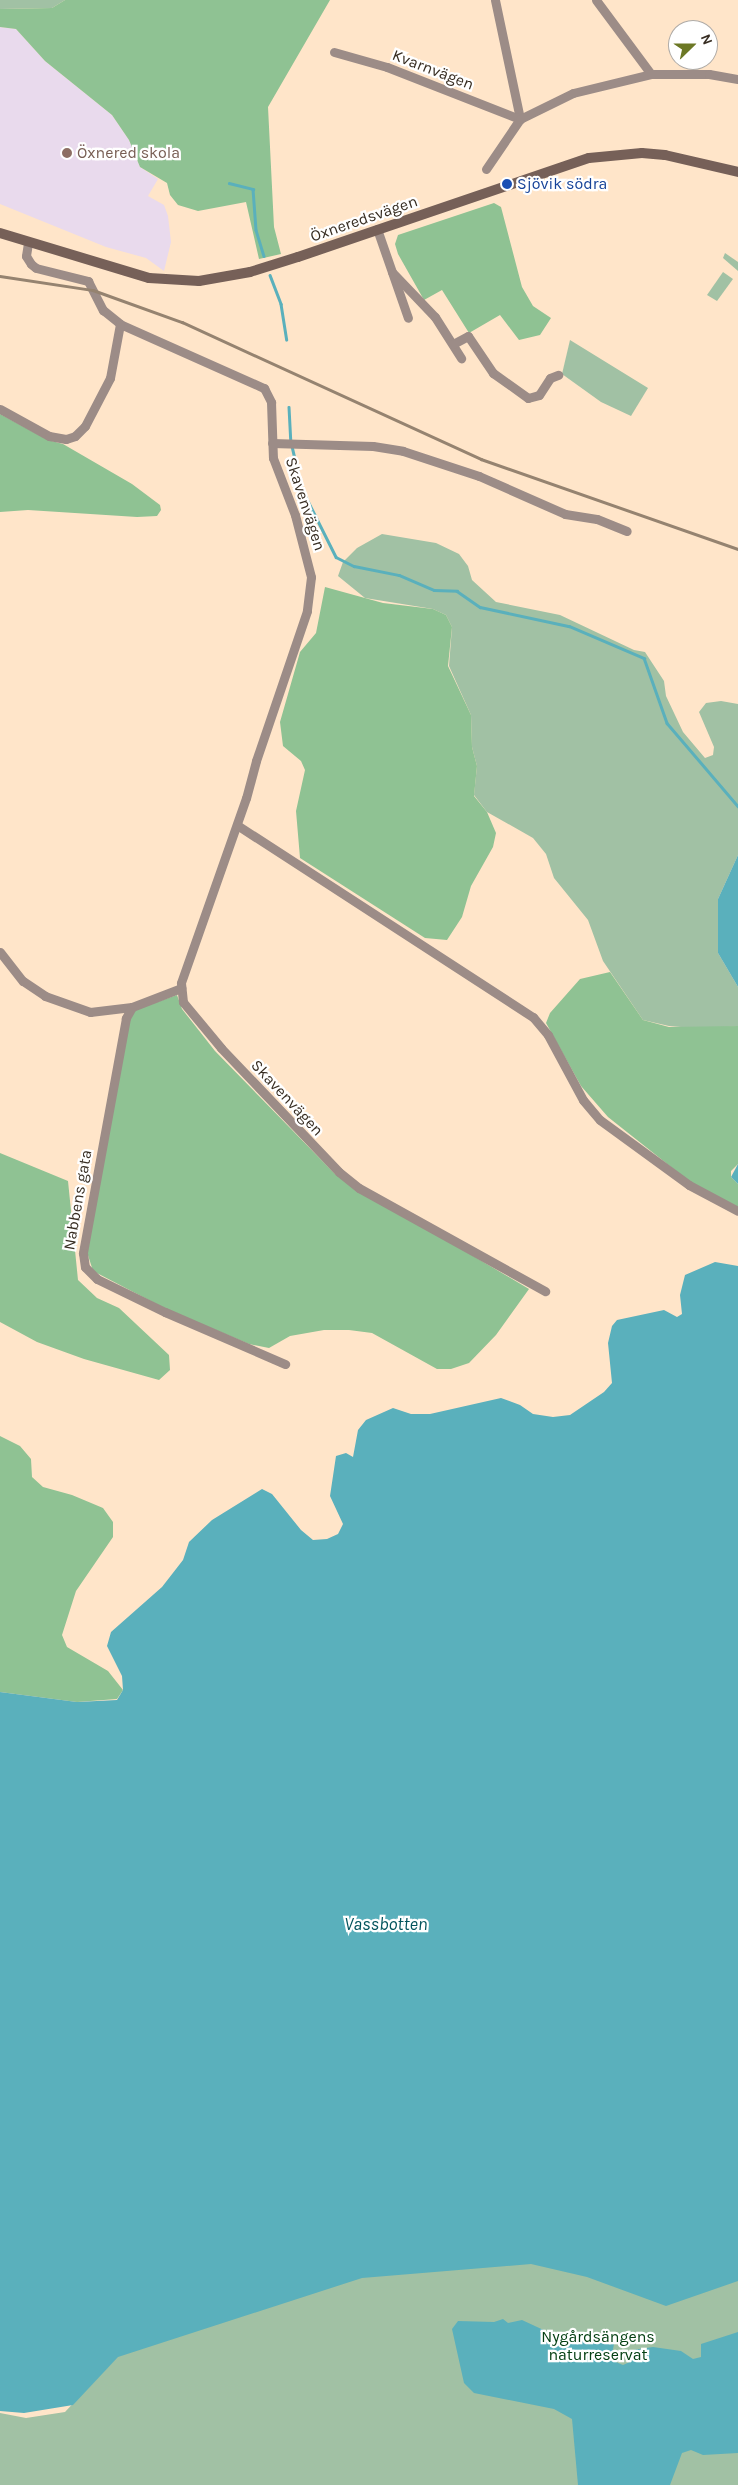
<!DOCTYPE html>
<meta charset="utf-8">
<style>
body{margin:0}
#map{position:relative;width:738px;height:2485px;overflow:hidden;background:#ffe5c9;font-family:Karla,sans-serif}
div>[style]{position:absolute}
.education>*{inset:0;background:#e9daed}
.green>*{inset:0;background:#a1c1a4}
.forest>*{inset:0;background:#8fc293}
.water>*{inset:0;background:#5ab0bc}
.stream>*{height:2.5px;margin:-1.25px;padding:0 1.25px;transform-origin:1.25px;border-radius:1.25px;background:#5ab0bc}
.street>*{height:9px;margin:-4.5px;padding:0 4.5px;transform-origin:4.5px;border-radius:4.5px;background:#9c8c87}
.secondary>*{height:10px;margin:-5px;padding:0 5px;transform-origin:5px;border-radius:5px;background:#766058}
.rail>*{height:2.5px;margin:-1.25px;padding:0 1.25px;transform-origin:1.25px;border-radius:1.25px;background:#958370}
.dots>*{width:14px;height:14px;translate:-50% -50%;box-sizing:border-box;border:2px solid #fff;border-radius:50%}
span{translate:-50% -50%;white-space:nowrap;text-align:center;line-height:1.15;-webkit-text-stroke:4.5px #fff;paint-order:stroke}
.street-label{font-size:16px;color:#372d22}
.education-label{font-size:16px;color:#785e54}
.left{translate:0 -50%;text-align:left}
.transit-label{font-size:16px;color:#164399}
.park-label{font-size:16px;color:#054014}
.water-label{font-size:18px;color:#03545d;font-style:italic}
.north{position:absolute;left:668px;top:20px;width:50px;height:50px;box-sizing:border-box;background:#fff;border:1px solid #afaba7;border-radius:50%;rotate:68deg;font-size:14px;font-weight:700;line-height:20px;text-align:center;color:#372d22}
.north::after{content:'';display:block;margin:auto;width:18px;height:22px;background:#6c7825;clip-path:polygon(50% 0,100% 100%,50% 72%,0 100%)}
</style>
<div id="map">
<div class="education">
<div style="clip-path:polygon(0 27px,16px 29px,45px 61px,112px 115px,129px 140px,140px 167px,158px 179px,148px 196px,164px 205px,168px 216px,171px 242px,164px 271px,146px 258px,106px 247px,0 204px)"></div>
</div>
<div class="green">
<div style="clip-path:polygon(0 0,65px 0,52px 8px,0 9px)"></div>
<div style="clip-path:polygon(725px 253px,738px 262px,738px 271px,723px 258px)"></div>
<div style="clip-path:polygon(723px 272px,733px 279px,717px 301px,707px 295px)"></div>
<div style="clip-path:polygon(570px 340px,648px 388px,631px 416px,601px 402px,562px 374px)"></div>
<div style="clip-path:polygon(382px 534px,436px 543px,459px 554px,468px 566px,472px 580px,496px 602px,560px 615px,634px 650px,645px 652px,664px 681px,666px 696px,683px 732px,705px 758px,713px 755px,714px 747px,699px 712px,706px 703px,721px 701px,738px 704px,738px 855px,718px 899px,718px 953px,738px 987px,738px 1026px,705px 1029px,669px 1026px,643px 1020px,603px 961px,588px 920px,554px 878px,546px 854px,533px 838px,487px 812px,474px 795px,477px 766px,472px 747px,471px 715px,449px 666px,452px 627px,446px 615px,433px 609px,365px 598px,338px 576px,343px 562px,357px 548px)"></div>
<div style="clip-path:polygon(738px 2175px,738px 2485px,0 2485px,0 2413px,26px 2418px,65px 2412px,119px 2355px,113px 2326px)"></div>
</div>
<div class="forest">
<div style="clip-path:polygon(65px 0,330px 0,268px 107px,274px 227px,281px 254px,259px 259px,246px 202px,198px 211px,178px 205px,170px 195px,167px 183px,140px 167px,129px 140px,112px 115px,45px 61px,16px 29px,0 27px,0 9px,52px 8px)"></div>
<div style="clip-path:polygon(494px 203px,501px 207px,522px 287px,533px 306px,551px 318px,540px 335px,519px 340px,500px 315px,469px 333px,442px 290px,424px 300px,398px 254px,395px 244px,398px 235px)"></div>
<div style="clip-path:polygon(0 414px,48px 440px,63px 444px,132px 484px,160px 505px,161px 510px,157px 516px,137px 517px,28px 510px,0 512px)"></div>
<div style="clip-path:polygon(325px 587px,383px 603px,433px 609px,446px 615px,452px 627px,448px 666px,471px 715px,472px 747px,477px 766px,474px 796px,487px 812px,496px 833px,493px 847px,471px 886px,462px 917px,447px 940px,425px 938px,300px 858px,296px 811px,305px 770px,301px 761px,283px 746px,280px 722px,300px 652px,316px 633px)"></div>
<div style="clip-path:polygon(610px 972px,643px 1020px,669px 1027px,738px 1026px,738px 1164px,731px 1171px,731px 1177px,738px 1184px,738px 1208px,690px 1182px,608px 1117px,581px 1086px,546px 1023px,550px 1013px,580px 979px)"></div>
<div style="clip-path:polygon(177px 995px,182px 1009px,215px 1051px,336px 1175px,529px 1289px,496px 1335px,469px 1363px,451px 1369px,437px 1369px,372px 1333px,349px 1330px,324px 1330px,290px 1336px,269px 1348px,249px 1344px,166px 1309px,93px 1271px,87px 1252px,130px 1020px,135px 1010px)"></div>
<div style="clip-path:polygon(0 1153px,68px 1181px,78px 1280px,97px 1298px,119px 1308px,169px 1355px,170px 1370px,159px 1380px,84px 1359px,37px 1342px,0 1322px)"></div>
<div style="clip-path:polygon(0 1436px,20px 1446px,31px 1459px,32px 1477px,43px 1487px,72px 1495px,103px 1508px,113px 1522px,113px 1537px,76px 1591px,62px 1635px,67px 1647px,108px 1671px,123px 1690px,117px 1699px,77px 1702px,0 1692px)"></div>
</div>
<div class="water">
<div style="clip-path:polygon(738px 855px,738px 987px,718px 953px,718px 899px)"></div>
<div style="clip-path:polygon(738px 1164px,738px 1184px,731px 1177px)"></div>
<div style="clip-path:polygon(715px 1262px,738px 1266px,738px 2281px,666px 2306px,587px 2277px,531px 2264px,362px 2278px,118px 2357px,73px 2405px,24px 2413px,0 2411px,0 1692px,77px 1702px,117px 1700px,123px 1690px,122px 1676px,107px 1646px,111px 1632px,162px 1587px,183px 1560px,189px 1542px,212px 1520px,262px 1489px,272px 1494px,301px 1530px,313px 1540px,327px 1539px,338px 1534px,343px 1524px,330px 1496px,336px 1456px,346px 1453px,353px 1457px,358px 1430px,366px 1420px,393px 1408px,411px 1414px,430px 1414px,501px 1398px,520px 1405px,533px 1414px,553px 1417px,570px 1415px,604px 1392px,612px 1383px,608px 1343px,612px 1326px,617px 1320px,664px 1310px,677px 1317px,682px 1314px,680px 1295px,685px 1275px)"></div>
<div style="clip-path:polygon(503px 2319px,508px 2323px,522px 2320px,550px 2333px,614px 2344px,611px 2360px,623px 2365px,632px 2361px,633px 2350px,653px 2347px,681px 2351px,693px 2359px,701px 2357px,701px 2344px,738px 2332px,738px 2453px,703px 2455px,691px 2450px,682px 2453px,670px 2485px,578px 2485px,572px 2419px,554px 2409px,474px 2393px,464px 2383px,452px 2329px,458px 2321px,494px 2322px)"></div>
</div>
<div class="stream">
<div style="left:229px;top:183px;width:25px;rotate:14deg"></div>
<div style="left:253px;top:189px;width:41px;rotate:85.8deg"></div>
<div style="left:256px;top:230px;width:27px;rotate:73deg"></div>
<div style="left:270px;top:275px;width:31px;rotate:69deg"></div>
<div style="left:281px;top:304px;width:36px;rotate:81deg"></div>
<div style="left:289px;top:407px;width:34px;rotate:87deg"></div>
<div style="left:292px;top:446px;width:44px;rotate:76.9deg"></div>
<div style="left:302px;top:489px;width:76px;rotate:63.4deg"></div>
<div style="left:336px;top:557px;width:20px;rotate:27deg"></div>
<div style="left:354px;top:566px;width:46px;rotate:11.3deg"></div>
<div style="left:399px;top:575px;width:38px;rotate:23deg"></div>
<div style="left:434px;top:590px;width:23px;rotate:2deg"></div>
<div style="left:457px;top:591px;width:28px;rotate:35deg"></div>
<div style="left:480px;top:607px;width:91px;rotate:12.1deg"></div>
<div style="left:569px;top:626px;width:82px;rotate:23.1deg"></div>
<div style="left:644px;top:658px;width:69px;rotate:70.5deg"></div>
<div style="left:667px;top:723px;width:109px;rotate:49.5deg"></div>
</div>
<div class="street">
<div style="left:495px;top:0;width:122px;rotate:78.1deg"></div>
<div style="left:596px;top:0;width:92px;rotate:53.4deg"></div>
<div style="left:334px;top:52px;width:55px;rotate:15.8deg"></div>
<div style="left:387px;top:67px;width:143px;rotate:21.4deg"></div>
<div style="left:486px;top:169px;width:60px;rotate:-55.8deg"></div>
<div style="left:520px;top:119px;width:59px;rotate:-26.1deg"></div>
<div style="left:573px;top:93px;width:80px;rotate:-13.7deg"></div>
<div style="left:651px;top:74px;width:58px"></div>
<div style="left:709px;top:74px;width:29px;rotate:10deg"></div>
<div style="left:377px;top:229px;width:94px;rotate:70.8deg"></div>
<div style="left:28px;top:243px;width:13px;rotate:99deg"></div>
<div style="left:26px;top:256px;width:9px;rotate:58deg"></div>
<div style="left:31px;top:264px;width:6px;rotate:39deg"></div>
<div style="left:36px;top:268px;width:54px;rotate:14deg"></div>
<div style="left:88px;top:281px;width:33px;rotate:63deg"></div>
<div style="left:103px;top:310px;width:22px;rotate:39deg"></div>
<div style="left:120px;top:324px;width:158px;rotate:24deg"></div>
<div style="left:264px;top:388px;width:16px;rotate:63deg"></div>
<div style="left:271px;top:402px;width:56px;rotate:88deg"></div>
<div style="left:273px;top:458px;width:61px;rotate:68.9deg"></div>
<div style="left:295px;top:515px;width:64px;rotate:75.5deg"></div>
<div style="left:311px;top:577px;width:34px;rotate:97deg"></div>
<div style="left:307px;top:611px;width:158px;rotate:108.8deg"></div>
<div style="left:256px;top:761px;width:38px;rotate:105deg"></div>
<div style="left:246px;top:798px;width:196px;rotate:109.4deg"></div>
<div style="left:181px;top:983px;width:19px;rotate:84deg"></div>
<div style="left:183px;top:1002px;width:60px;rotate:50.4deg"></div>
<div style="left:221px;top:1048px;width:171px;rotate:46.4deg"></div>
<div style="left:339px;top:1172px;width:26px;rotate:39deg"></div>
<div style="left:359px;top:1188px;width:213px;rotate:29deg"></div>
<div style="left:392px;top:272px;width:62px;rotate:46.3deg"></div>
<div style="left:435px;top:317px;width:49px;rotate:57.6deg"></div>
<div style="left:453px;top:344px;width:17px;rotate:-28deg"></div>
<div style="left:468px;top:336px;width:45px;rotate:56deg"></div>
<div style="left:493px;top:373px;width:43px;rotate:35.5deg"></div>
<div style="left:528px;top:398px;width:11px;rotate:-15deg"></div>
<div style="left:539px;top:395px;width:20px;rotate:-57deg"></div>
<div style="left:550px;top:378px;width:9px;rotate:-21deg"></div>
<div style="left:0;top:409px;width:56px;rotate:28.9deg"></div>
<div style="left:49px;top:436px;width:17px;rotate:10deg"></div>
<div style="left:66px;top:439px;width:9px;rotate:-18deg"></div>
<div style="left:75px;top:436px;width:14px;rotate:-45deg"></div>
<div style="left:85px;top:426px;width:54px;rotate:-62.5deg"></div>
<div style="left:110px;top:378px;width:55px;rotate:-79.5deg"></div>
<div style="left:272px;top:443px;width:101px;rotate:1.7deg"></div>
<div style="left:373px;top:446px;width:30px;rotate:9deg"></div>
<div style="left:403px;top:451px;width:80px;rotate:18.2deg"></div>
<div style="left:479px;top:476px;width:94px;rotate:23.8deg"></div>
<div style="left:565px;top:514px;width:32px;rotate:9deg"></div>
<div style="left:597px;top:519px;width:32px;rotate:22deg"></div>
<div style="left:237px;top:825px;width:353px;rotate:33deg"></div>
<div style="left:533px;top:1017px;width:23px;rotate:50deg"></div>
<div style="left:548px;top:1035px;width:74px;rotate:61.7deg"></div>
<div style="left:583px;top:1100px;width:26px;rotate:50deg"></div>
<div style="left:600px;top:1120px;width:110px;rotate:36.1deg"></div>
<div style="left:689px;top:1185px;width:55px;rotate:28deg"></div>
<div style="left:0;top:952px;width:37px;rotate:52deg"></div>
<div style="left:23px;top:981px;width:27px;rotate:34deg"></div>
<div style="left:45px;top:996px;width:48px;rotate:19.6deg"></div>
<div style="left:90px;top:1012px;width:42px;rotate:-6.8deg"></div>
<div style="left:132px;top:1007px;width:53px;rotate:-21.2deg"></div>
<div style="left:132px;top:1007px;width:13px;rotate:119deg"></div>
<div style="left:126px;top:1018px;width:239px;rotate:100.4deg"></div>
<div style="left:83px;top:1253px;width:14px;rotate:82deg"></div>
<div style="left:85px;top:1267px;width:17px;rotate:45deg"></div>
<div style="left:97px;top:1279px;width:76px;rotate:25.9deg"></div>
<div style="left:165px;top:1312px;width:131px;rotate:23.4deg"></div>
</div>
<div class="secondary">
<div style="left:0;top:233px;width:156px;rotate:16.8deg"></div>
<div style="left:149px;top:278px;width:50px;rotate:3.4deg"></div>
<div style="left:199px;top:281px;width:52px;rotate:-10deg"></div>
<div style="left:250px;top:272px;width:50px;rotate:-17.4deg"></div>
<div style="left:298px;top:257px;width:307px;rotate:-18.8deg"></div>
<div style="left:589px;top:158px;width:53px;rotate:-5.4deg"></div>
<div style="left:642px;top:153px;width:23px;rotate:5deg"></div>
<div style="left:665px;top:155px;width:75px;rotate:13.1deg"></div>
</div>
<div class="rail">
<div style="left:0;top:276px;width:94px;rotate:8.6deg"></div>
<div style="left:93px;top:290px;width:95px;rotate:19.8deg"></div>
<div style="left:182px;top:322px;width:329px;rotate:24.6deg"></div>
<div style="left:481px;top:459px;width:272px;rotate:19.3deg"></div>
</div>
<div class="dots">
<div style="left:67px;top:153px;background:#8d6e63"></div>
<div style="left:507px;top:184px;background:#1a4fb4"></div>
</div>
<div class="street-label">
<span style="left:433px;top:70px;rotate:21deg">Kvarnvägen</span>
<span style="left:364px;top:219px;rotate:-19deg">Öxneredsvägen</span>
<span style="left:305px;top:504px;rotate:72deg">Skavenvägen</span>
<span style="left:287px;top:1098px;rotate:47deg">Skavenvägen</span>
<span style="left:78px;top:1200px;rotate:-80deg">Nabbens gata</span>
</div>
<div class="education-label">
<span class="left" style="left:77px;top:153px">Öxnered skola</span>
</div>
<div class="transit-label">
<span class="left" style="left:517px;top:184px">Sjövik södra</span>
</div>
<div class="park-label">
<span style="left:598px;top:2346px">Nygårdsängens<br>naturreservat</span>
</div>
<div class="water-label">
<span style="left:386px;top:1924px">Vassbotten</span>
</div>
<div class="north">N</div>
</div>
